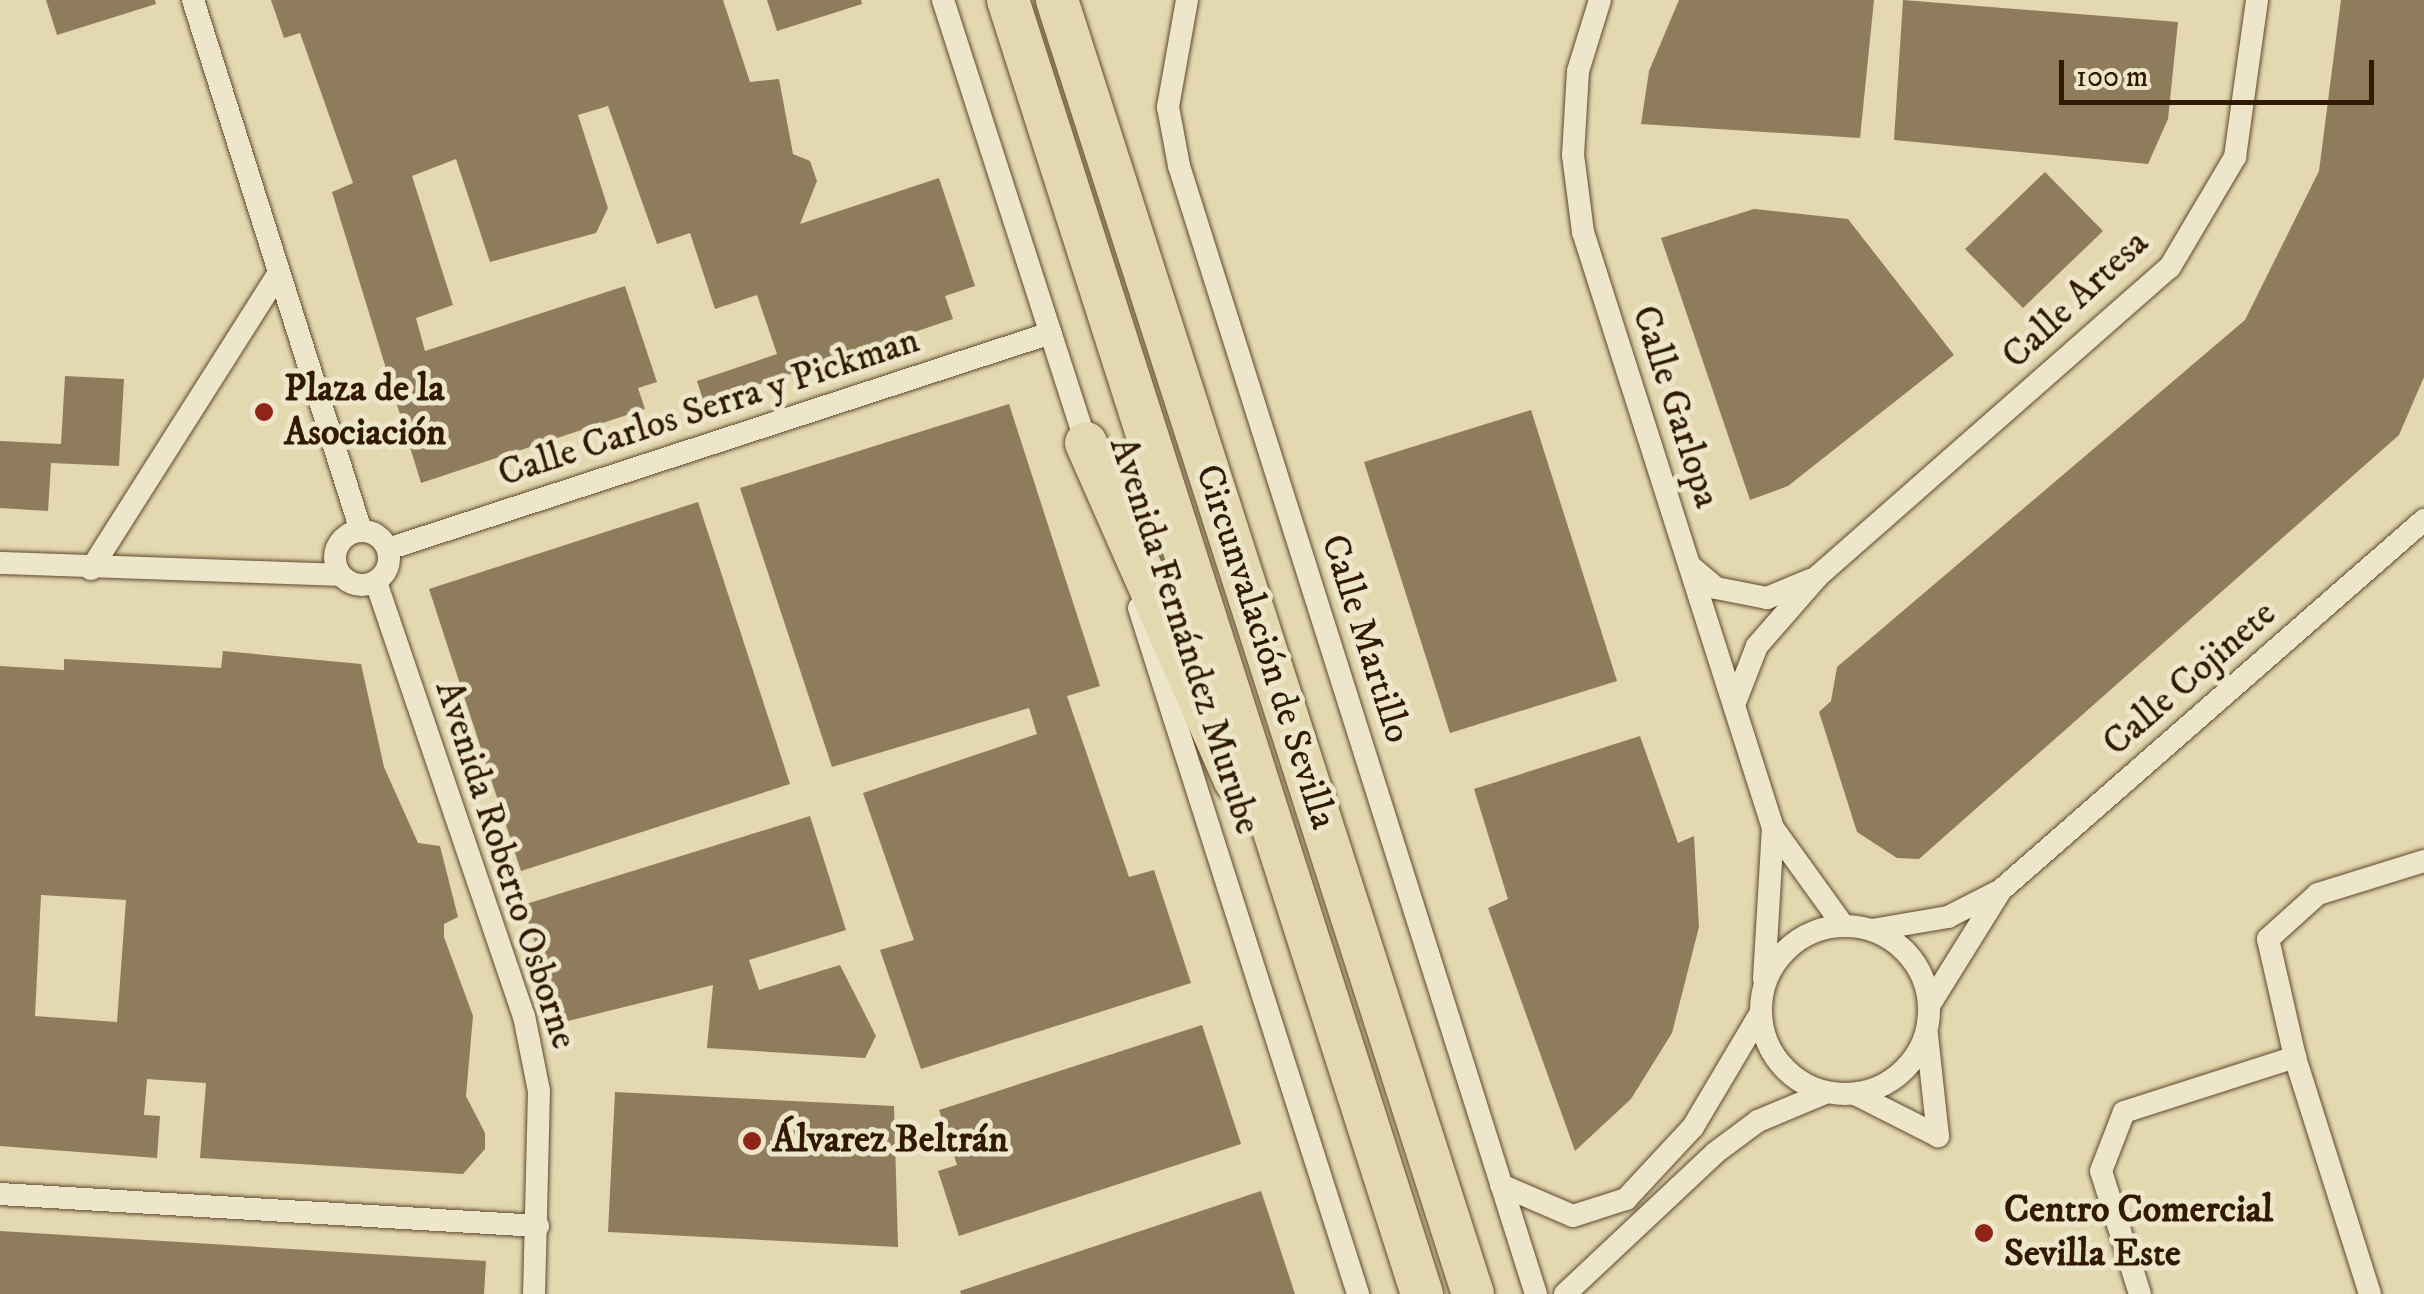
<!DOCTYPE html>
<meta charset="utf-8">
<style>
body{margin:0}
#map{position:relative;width:2424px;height:1294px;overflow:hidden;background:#e3d8af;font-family:"IM FELL DW Pica",serif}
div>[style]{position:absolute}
.building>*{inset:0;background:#8e7c5c}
.roads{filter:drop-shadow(0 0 2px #5e492e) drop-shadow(0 0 2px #5e492e)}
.minor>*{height:22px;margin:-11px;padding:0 11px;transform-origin:11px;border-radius:11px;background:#ede6cb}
.minor>.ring{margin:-11px;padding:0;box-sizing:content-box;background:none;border:22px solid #ede6cb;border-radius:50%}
.motorway>*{height:42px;margin:-21px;padding:0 21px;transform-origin:21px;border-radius:21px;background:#e3d8af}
.dots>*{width:28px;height:28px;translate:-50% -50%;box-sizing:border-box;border:5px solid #ede6cb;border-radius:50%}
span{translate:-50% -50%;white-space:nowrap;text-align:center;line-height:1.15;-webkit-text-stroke:10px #ede6cb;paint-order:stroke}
.street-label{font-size:38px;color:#311903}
.poi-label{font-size:38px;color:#311903;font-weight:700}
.left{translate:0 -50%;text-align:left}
.scale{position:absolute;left:2059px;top:60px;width:315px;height:45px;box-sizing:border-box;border:5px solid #311903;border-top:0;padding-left:12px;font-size:30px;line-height:35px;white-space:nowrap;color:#311903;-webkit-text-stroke:8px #ede6cb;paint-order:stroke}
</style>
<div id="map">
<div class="building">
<div style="clip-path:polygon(46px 0,155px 0,156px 4px,57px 35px)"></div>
<div style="clip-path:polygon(271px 0,723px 0,750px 82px,779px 79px,793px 154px,810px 161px,817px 181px,800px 224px,939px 178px,975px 286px,945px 296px,953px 319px,704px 403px,697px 381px,777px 354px,757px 295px,715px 309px,690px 233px,657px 244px,608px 106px,578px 115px,608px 208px,596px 233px,490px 262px,456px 159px,412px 176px,453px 305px,416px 318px,425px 351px,625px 286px,657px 382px,638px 388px,645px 409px,421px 483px,332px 192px,353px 183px,300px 33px,284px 38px)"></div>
<div style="clip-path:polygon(767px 0,861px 0,862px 4px,777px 31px)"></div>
<div style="clip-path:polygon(1679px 0,1874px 0,1860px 138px,1641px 124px,1649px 71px)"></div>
<div style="clip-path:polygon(1903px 0,2178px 22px,2168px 119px,2148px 164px,1894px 140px)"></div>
<div style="clip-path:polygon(2341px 0,2424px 0,2424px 377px,2399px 435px,1919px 859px,1897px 858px,1857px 832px,1819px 712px,1831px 701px,1837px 667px,2245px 320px,2319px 171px)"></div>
<div style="clip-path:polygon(2045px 172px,2103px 231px,2023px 308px,1965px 249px)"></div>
<div style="clip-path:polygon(1754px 209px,1848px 219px,1954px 355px,1788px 486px,1750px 500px,1661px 238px)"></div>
<div style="clip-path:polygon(65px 376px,124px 379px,119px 466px,51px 463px,48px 511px,0 508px,0 441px,61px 444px)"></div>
<div style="clip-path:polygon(1009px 404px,1100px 686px,1067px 696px,1129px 877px,1154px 870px,1191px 983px,921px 1069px,880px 950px,914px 940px,863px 793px,1037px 734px,1029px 708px,832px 767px,740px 488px)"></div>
<div style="clip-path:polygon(1531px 410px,1617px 681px,1450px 733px,1364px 462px)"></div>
<div style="clip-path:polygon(698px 502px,790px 784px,521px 871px,429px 589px)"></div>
<div style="clip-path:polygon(evenodd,223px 651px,361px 664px,384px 767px,418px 843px,440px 846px,458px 917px,444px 924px,444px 937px,473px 1016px,466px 1096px,485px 1133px,485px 1149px,463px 1174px,200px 1158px,206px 1083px,147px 1079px,144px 1115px,160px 1116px,157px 1158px,0 1146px,0 666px,64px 670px,64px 659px,221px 668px,223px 651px,41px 895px,126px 900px,117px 1022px,35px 1016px,41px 895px)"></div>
<div style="clip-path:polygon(1640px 736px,1678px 843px,1694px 836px,1699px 927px,1672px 1033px,1631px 1099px,1575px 1151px,1488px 908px,1508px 899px,1474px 789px)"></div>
<div style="clip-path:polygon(810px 816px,846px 930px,749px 960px,759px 990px,840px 965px,876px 1036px,865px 1058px,707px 1048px,713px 985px,560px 1023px,523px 905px)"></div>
<div style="clip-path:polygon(1202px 1025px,1241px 1144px,959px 1236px,938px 1171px,957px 1165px,939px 1110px)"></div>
<div style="clip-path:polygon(615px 1092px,894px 1106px,898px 1247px,608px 1232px)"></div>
<div style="clip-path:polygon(1261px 1191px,1295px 1294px,961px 1294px,960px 1291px)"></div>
<div style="clip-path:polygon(0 1231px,486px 1261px,484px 1294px,0 1294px)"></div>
</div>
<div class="roads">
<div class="minor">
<div style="left:193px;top:0;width:557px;rotate:72.44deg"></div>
<div style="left:943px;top:0;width:472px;rotate:72.1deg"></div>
<div style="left:1187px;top:0;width:109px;rotate:100.1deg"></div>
<div style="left:1168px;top:107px;width:60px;rotate:79.4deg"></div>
<div style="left:1179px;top:166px;width:1183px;rotate:72.44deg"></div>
<div style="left:1600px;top:0;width:74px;rotate:107.2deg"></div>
<div style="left:1578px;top:71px;width:84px;rotate:93.4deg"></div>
<div style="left:1573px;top:155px;width:78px;rotate:82.6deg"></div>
<div style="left:1583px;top:232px;width:626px;rotate:72.32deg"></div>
<div style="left:1773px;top:828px;width:120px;rotate:54.2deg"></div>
<div class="ring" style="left:335px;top:531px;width:32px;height:32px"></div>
<div style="left:388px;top:549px;width:697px;rotate:-18.05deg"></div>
<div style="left:0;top:563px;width:340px;rotate:2deg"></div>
<div style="left:1690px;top:566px;width:34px;rotate:40deg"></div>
<div style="left:1716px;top:588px;width:52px;rotate:11.1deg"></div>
<div style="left:1767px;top:598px;width:47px;rotate:-22.7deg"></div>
<div style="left:91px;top:569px;width:351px;rotate:-57.6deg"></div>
<div style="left:376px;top:582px;width:459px;rotate:71.2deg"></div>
<div style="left:524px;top:1016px;width:76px;rotate:78.7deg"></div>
<div style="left:539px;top:1091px;width:203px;rotate:91.4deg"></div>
<div style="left:1139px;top:608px;width:720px;rotate:72.29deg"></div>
<div style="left:1734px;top:705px;width:63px;rotate:-68.7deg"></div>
<div style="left:1757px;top:646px;width:93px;rotate:-48.9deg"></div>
<div style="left:1818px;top:576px;width:468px;rotate:-41.3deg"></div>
<div style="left:2170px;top:267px;width:128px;rotate:-59.4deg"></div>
<div style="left:2235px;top:157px;width:159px;rotate:-82deg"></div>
<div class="ring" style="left:1761px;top:926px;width:146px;height:146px"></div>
<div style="left:1872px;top:930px;width:77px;rotate:-9.7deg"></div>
<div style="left:1948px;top:917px;width:55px;rotate:-27deg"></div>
<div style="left:1764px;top:979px;width:151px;rotate:-86.6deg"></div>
<div style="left:1930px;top:1004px;width:134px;rotate:-58.1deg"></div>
<div style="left:2001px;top:890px;width:562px;rotate:-41.18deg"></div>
<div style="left:1927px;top:1035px;width:102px;rotate:83.8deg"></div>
<div style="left:1855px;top:1094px;width:93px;rotate:26.8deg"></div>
<div style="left:1501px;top:1185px;width:78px;rotate:23.3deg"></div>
<div style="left:1573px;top:1216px;width:56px;rotate:-17.8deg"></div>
<div style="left:1626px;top:1199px;width:98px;rotate:-47.1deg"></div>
<div style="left:1693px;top:1127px;width:131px;rotate:-59.3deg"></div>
<div style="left:0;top:1194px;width:539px;rotate:3.4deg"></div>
<div style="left:1565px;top:1294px;width:206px;rotate:-43.2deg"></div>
<div style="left:1715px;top:1153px;width:54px;rotate:-36.7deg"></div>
<div style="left:1758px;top:1121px;width:73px;rotate:-22.7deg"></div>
<div style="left:2140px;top:1294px;width:129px;rotate:-107.6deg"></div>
<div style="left:2101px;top:1171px;width:63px;rotate:-68.7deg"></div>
<div style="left:2124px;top:1112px;width:180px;rotate:-17.8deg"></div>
<div style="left:2370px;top:1294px;width:249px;rotate:-107.6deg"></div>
<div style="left:2295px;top:1057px;width:121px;rotate:-102.9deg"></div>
<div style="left:2268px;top:939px;width:67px;rotate:-42deg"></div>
<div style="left:2318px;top:894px;width:111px;rotate:-17.3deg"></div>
</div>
<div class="motorway">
<div style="left:1008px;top:0;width:1359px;rotate:72.26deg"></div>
<div style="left:1057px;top:0;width:1359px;rotate:72.18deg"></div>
<div style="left:1086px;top:443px;width:369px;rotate:66.2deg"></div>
</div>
</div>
<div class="dots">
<div style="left:264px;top:412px;background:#8f2418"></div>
<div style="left:752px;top:1141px;background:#8f2418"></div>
<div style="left:1984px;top:1233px;background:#8f2418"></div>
</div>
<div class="street-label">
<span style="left:2076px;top:300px;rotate:-43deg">Calle Artesa</span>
<span style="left:1675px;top:407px;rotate:72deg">Calle Garlopa</span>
<span style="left:709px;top:408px;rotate:-18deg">Calle Carlos Serra y Pickman</span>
<span style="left:1184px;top:636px;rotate:72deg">Avenida Fernández Murube</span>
<span style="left:1365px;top:639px;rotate:72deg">Calle Martillo</span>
<span style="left:1265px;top:647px;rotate:72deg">Circunvalación de Sevilla</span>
<span style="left:2190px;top:679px;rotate:-41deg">Calle Cojinete</span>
<span style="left:505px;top:865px;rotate:72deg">Avenida Roberto Osborne</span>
</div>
<div class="poi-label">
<span class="left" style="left:284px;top:412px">Plaza de la<br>Asociación</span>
<span class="left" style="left:772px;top:1141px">Álvarez Beltrán</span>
<span class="left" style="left:2004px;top:1233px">Centro Comercial<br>Sevilla Este</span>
</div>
<div class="scale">100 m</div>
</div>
